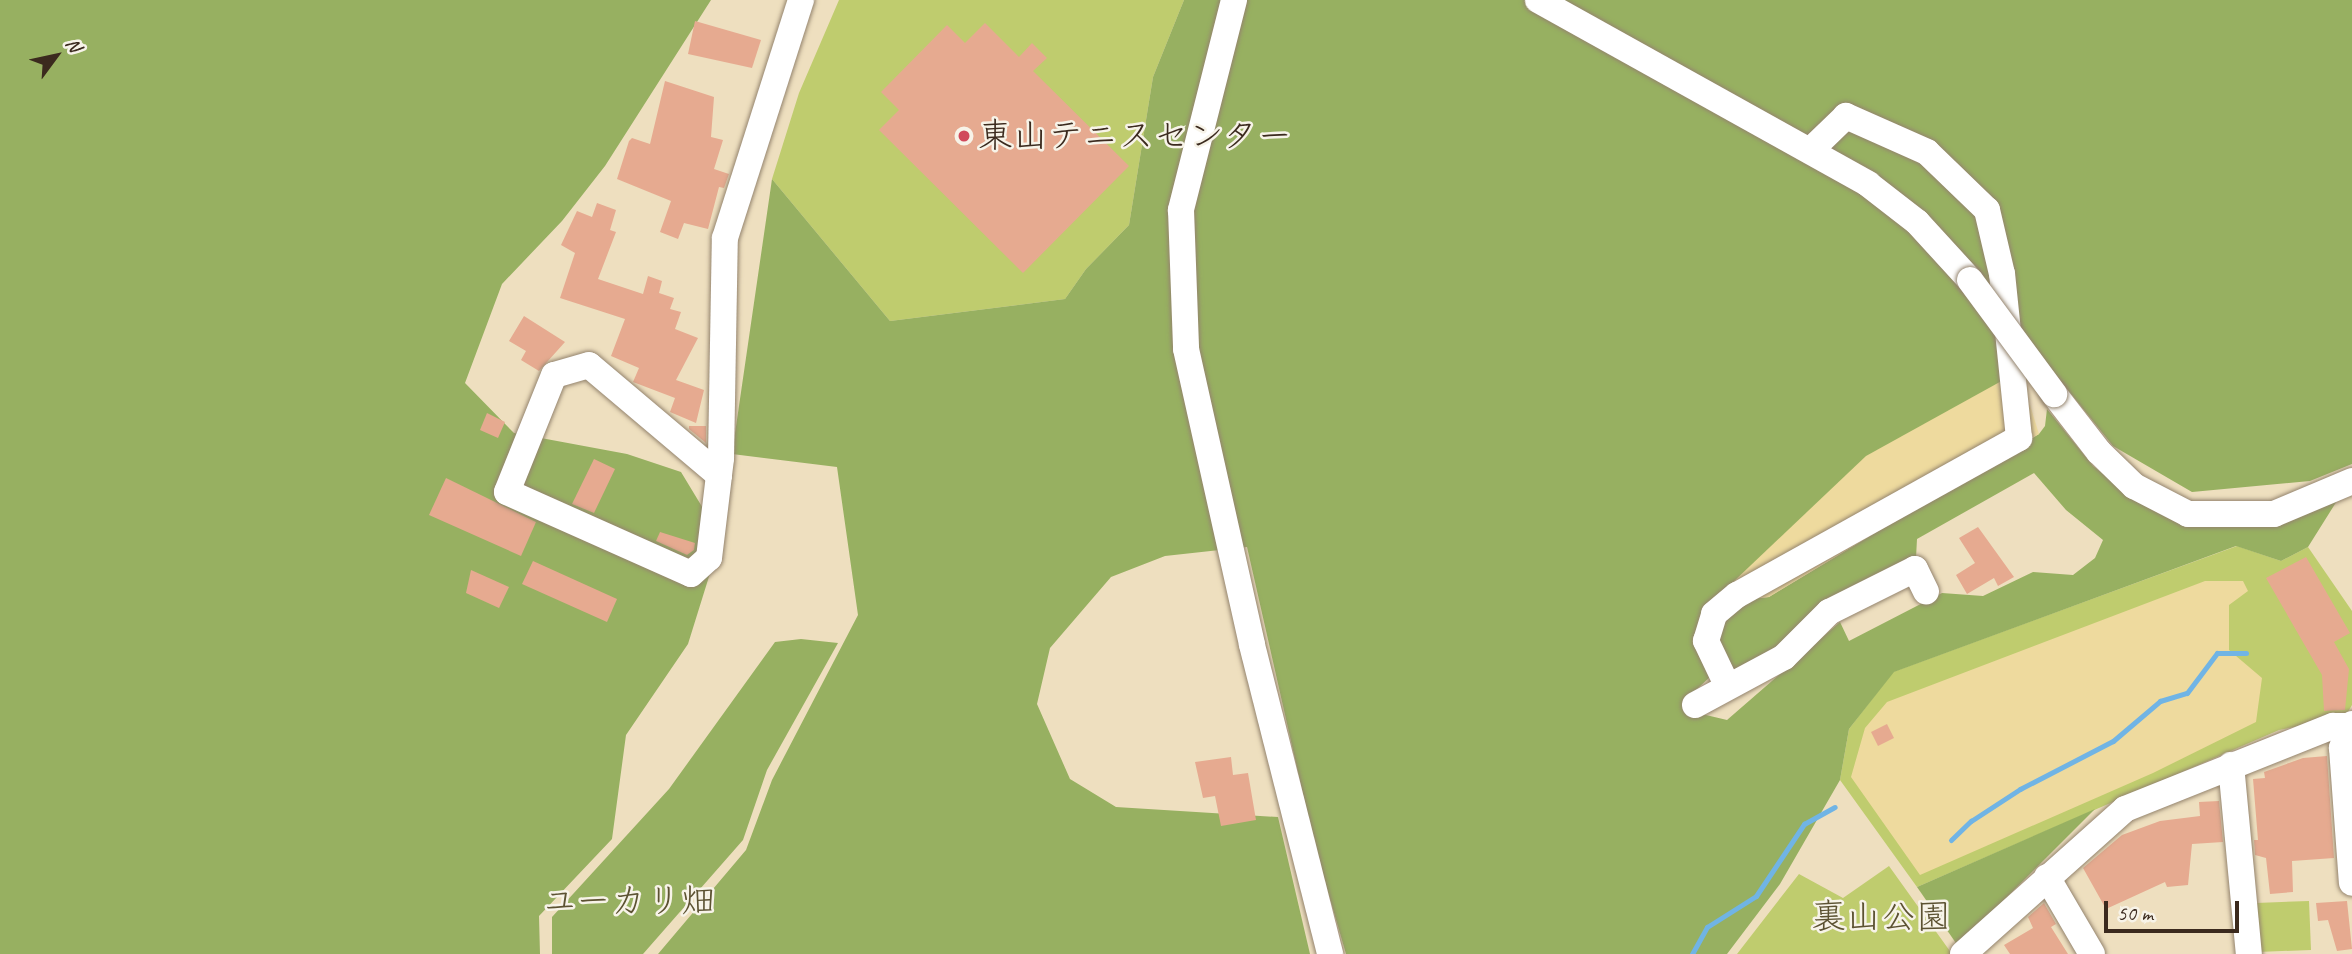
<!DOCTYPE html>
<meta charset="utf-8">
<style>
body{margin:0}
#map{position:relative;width:2352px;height:954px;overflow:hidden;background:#eedfbf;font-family:Caveat,"Klee One",sans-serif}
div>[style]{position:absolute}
.green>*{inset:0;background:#bfcc6e}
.forest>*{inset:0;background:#97b061}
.sand>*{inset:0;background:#eeda9e}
.stream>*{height:5px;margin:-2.5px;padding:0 2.5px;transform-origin:2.5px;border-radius:2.5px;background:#70b4e5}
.building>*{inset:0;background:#e6aa90}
.roads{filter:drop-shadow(0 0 2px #94846e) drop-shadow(0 0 2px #94846e)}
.minor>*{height:26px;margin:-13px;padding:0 13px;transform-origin:13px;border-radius:13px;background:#fff}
.bridges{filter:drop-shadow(0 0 2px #94846e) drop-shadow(0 0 2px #94846e)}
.minor-bridge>*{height:26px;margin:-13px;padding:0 13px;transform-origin:13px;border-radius:13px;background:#fff}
.dots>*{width:19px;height:19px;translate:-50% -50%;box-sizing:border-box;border:4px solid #f7f3e8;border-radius:50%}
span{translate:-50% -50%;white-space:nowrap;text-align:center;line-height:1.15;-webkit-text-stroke:5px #f7f3e8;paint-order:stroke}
.poi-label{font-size:35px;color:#3b2a1e}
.left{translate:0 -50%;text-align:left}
.park-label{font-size:35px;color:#5c5232}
.north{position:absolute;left:21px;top:21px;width:70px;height:70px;-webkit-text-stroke:5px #f7f3e8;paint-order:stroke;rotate:57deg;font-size:19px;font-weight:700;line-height:28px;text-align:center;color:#3b2a1e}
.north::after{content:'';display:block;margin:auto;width:24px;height:32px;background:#3b2a1e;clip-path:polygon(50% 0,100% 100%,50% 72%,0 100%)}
.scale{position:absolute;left:2104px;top:901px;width:135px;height:32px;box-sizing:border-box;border:4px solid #3b2a1e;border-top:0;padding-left:9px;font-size:21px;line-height:24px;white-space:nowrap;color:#3b2a1e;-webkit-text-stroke:5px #f7f3e8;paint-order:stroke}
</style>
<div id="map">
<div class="green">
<div style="clip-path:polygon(839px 0,1184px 0,1153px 77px,1129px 225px,1086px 269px,1065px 299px,890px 321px,772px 179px,799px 93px)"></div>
<div style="clip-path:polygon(2237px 546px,2281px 561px,2308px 547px,2352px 611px,2352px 705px,2345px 717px,2279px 730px,1917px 887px,1840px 780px,1849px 729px,1893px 672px)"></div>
<div style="clip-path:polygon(1889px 866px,1952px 954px,1737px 954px,1799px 874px,1843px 898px)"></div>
<div style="clip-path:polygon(2309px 901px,2311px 950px,2258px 952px,2256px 903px)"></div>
</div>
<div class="forest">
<div style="clip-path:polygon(0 0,711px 0,605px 166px,562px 221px,502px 284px,465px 383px,514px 433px,627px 454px,681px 472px,721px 538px,688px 644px,626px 735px,612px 839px,539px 916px,540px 954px,0 954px)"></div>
<div style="clip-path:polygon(1184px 0,2352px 0,2352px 464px,2310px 481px,2192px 492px,2113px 446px,2039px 354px,1731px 585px,1693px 641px,1711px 676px,1682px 703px,1689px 711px,1727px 720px,1840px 622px,1849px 641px,1942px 593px,1983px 596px,2033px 572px,2073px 575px,2095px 558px,2103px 540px,2066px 510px,2034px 473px,1917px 539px,1916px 558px,1736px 672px,1711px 640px,1741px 600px,1769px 597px,2039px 434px,2045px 426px,2047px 409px,2093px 466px,2136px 500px,2191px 524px,2340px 496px,2308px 547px,2281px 561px,2236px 546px,1894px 672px,1849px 729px,1840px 780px,1780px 884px,1727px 954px,1346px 954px,1315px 847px,1247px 547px,1165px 556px,1111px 577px,1050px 648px,1037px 704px,1070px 779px,1116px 807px,1278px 817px,1310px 954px,658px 954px,746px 850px,772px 780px,858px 615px,837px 467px,732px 454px,772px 179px,890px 321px,1065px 299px,1086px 269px,1129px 225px,1153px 77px)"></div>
<div style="clip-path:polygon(801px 639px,838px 643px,767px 770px,743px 840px,643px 954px,552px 954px,552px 917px,669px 789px,775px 642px)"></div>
<div style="clip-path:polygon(2095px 809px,1958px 946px,1917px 887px)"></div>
</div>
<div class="sand">
<div style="clip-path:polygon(2007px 378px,2030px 405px,2039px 434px,1769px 597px,1741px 600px,1730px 585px,1866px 456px)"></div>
<div style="clip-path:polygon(2205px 581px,2243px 581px,2248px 591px,2229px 605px,2229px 650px,2262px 678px,2256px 722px,2153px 773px,1920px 875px,1851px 777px,1865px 728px,1887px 702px)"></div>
</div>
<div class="stream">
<div style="left:1951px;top:840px;width:28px;rotate:-44deg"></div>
<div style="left:1971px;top:821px;width:59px;rotate:-33.1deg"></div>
<div style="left:2020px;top:789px;width:105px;rotate:-27.3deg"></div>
<div style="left:2113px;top:741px;width:62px;rotate:-40.4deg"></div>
<div style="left:2160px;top:701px;width:28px;rotate:-17deg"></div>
<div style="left:2187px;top:693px;width:50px;rotate:-53.1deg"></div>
<div style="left:2217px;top:653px;width:29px"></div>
<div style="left:1692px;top:954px;width:31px;rotate:-61deg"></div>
<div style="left:1707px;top:927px;width:58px;rotate:-32.3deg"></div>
<div style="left:1756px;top:896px;width:87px;rotate:-56.3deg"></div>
<div style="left:1804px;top:824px;width:35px;rotate:-29deg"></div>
</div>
<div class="building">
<div style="clip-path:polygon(695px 21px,761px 40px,752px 68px,688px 54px)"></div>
<div style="clip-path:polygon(985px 23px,1019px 57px,1032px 43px,1047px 58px,1033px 71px,1129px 166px,1023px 273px,879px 130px,899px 110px,881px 92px,947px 25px,965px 43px)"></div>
<div style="clip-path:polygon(665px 81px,714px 97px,711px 137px,723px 140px,714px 169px,729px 174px,724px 188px,719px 187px,708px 229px,684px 223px,678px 239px,660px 232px,671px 201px,617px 179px,629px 141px,632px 138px,650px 144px)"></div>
<div style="clip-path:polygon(597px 203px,616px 210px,610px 230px,616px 232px,598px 279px,643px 294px,648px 276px,662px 281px,659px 293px,674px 298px,670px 309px,681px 312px,675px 329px,698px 338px,676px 380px,704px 390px,696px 423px,670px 412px,675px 398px,633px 382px,639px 368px,611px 356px,625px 319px,560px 298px,575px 253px,561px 245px,577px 211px,592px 217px)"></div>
<div style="clip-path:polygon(524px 316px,565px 342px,539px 371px,521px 360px,526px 351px,509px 341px)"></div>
<div style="clip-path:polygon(487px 413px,505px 422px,498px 438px,480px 430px)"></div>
<div style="clip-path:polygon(689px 426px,706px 426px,706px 443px,689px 429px)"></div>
<div style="clip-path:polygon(594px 459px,615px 469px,594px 513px,572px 504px)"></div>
<div style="clip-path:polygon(446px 478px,536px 522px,521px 556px,429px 515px)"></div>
<div style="clip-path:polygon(1978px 527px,2014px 577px,1998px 586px,1994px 578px,1967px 594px,1956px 575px,1975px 563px,1959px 538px)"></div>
<div style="clip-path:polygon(660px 532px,695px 543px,694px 550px,687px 555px,656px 541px)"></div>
<div style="clip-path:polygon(2306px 557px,2350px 633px,2334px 642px,2349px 669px,2345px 710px,2324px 711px,2322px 675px,2266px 578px)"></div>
<div style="clip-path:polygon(533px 561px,617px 599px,607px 622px,522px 584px)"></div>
<div style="clip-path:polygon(471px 570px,509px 587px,499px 608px,466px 593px)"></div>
<div style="clip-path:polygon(1887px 724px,1894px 738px,1878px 746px,1871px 732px)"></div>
<div style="clip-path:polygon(2327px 756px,2334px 858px,2292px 861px,2293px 892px,2270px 894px,2266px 858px,2255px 855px,2254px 840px,2258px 840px,2253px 779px,2265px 778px,2264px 772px,2303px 758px)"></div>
<div style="clip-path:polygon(1231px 757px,1233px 775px,1248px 773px,1256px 820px,1221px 826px,1215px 796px,1203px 798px,1195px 762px)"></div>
<div style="clip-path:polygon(2219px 801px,2223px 842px,2192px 844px,2188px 885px,2167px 887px,2165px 882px,2106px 909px,2083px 868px,2122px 835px,2160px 821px,2200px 816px,2199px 802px)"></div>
<div style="clip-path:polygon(2347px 901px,2352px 949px,2337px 951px,2328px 920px,2318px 921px,2316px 903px)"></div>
<div style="clip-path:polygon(2044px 903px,2056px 924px,2051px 927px,2068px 954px,2010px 954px,2004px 945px,2033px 928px,2028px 917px)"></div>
</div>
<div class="roads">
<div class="minor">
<div style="left:1234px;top:0;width:217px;rotate:104.2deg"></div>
<div style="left:1181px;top:210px;width:139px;rotate:87.9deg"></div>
<div style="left:1186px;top:349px;width:303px;rotate:77.4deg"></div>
<div style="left:1252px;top:645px;width:319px;rotate:75.8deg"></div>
<div style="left:1538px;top:0;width:378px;rotate:29.1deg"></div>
<div style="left:1868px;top:184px;width:62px;rotate:37.8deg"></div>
<div style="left:1917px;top:222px;width:79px;rotate:47.6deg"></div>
<div style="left:2054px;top:394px;width:73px;rotate:52.2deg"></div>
<div style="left:2099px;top:452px;width:49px;rotate:44.2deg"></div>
<div style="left:2134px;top:486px;width:61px;rotate:27.4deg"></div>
<div style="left:2188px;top:514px;width:86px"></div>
<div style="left:2274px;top:514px;width:85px;rotate:-22.9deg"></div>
<div style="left:719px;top:475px;width:170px;rotate:-139.8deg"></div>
<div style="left:589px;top:365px;width:36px;rotate:164deg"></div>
<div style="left:554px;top:375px;width:126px;rotate:111.9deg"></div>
<div style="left:507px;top:492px;width:201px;rotate:24deg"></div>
<div style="left:691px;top:574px;width:24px;rotate:-42deg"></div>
<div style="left:709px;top:558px;width:84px;rotate:-83.1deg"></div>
<div style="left:719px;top:475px;width:17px;rotate:-83deg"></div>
<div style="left:721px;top:458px;width:220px;rotate:-89deg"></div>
<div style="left:725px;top:238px;width:250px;rotate:-72.3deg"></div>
<div style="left:1727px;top:685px;width:49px;rotate:-115.5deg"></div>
<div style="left:1706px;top:641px;width:28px;rotate:-73deg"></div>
<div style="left:1714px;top:614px;width:30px;rotate:-40deg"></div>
<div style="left:1737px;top:595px;width:323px;rotate:-29.1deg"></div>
<div style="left:2019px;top:438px;width:165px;rotate:-95.9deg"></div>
<div style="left:2002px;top:274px;width:66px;rotate:-103.2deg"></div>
<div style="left:1987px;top:210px;width:83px;rotate:-136deg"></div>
<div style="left:1927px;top:152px;width:89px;rotate:-156deg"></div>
<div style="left:1846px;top:116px;width:47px;rotate:135.9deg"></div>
<div style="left:1695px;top:705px;width:101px;rotate:-28.3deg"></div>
<div style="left:1784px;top:657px;width:64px;rotate:-45deg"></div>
<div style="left:1829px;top:612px;width:96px;rotate:-26.6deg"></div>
<div style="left:1915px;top:569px;width:25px;rotate:64deg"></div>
<div style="left:2352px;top:724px;width:26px;rotate:113deg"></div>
<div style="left:2342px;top:748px;width:135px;rotate:85.8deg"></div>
<div style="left:2231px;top:765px;width:190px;rotate:84.6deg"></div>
<div style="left:2047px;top:877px;width:89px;rotate:59.7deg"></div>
<div style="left:1963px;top:954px;width:217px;rotate:-41.8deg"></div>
<div style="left:2125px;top:809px;width:224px;rotate:-21.8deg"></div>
<div style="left:2333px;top:726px;width:18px"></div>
</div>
</div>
<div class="bridges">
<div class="minor-bridge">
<div style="left:1970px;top:280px;width:142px;rotate:53.6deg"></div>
</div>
</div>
<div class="dots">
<div style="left:964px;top:136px;background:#d1495b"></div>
</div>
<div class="poi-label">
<span class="left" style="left:978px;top:136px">東山テニスセンター</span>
</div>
<div class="park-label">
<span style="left:629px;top:901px">ユーカリ畑</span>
<span style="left:1881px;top:917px">裏山公園</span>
</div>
<div class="north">N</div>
<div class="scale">50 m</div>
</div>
